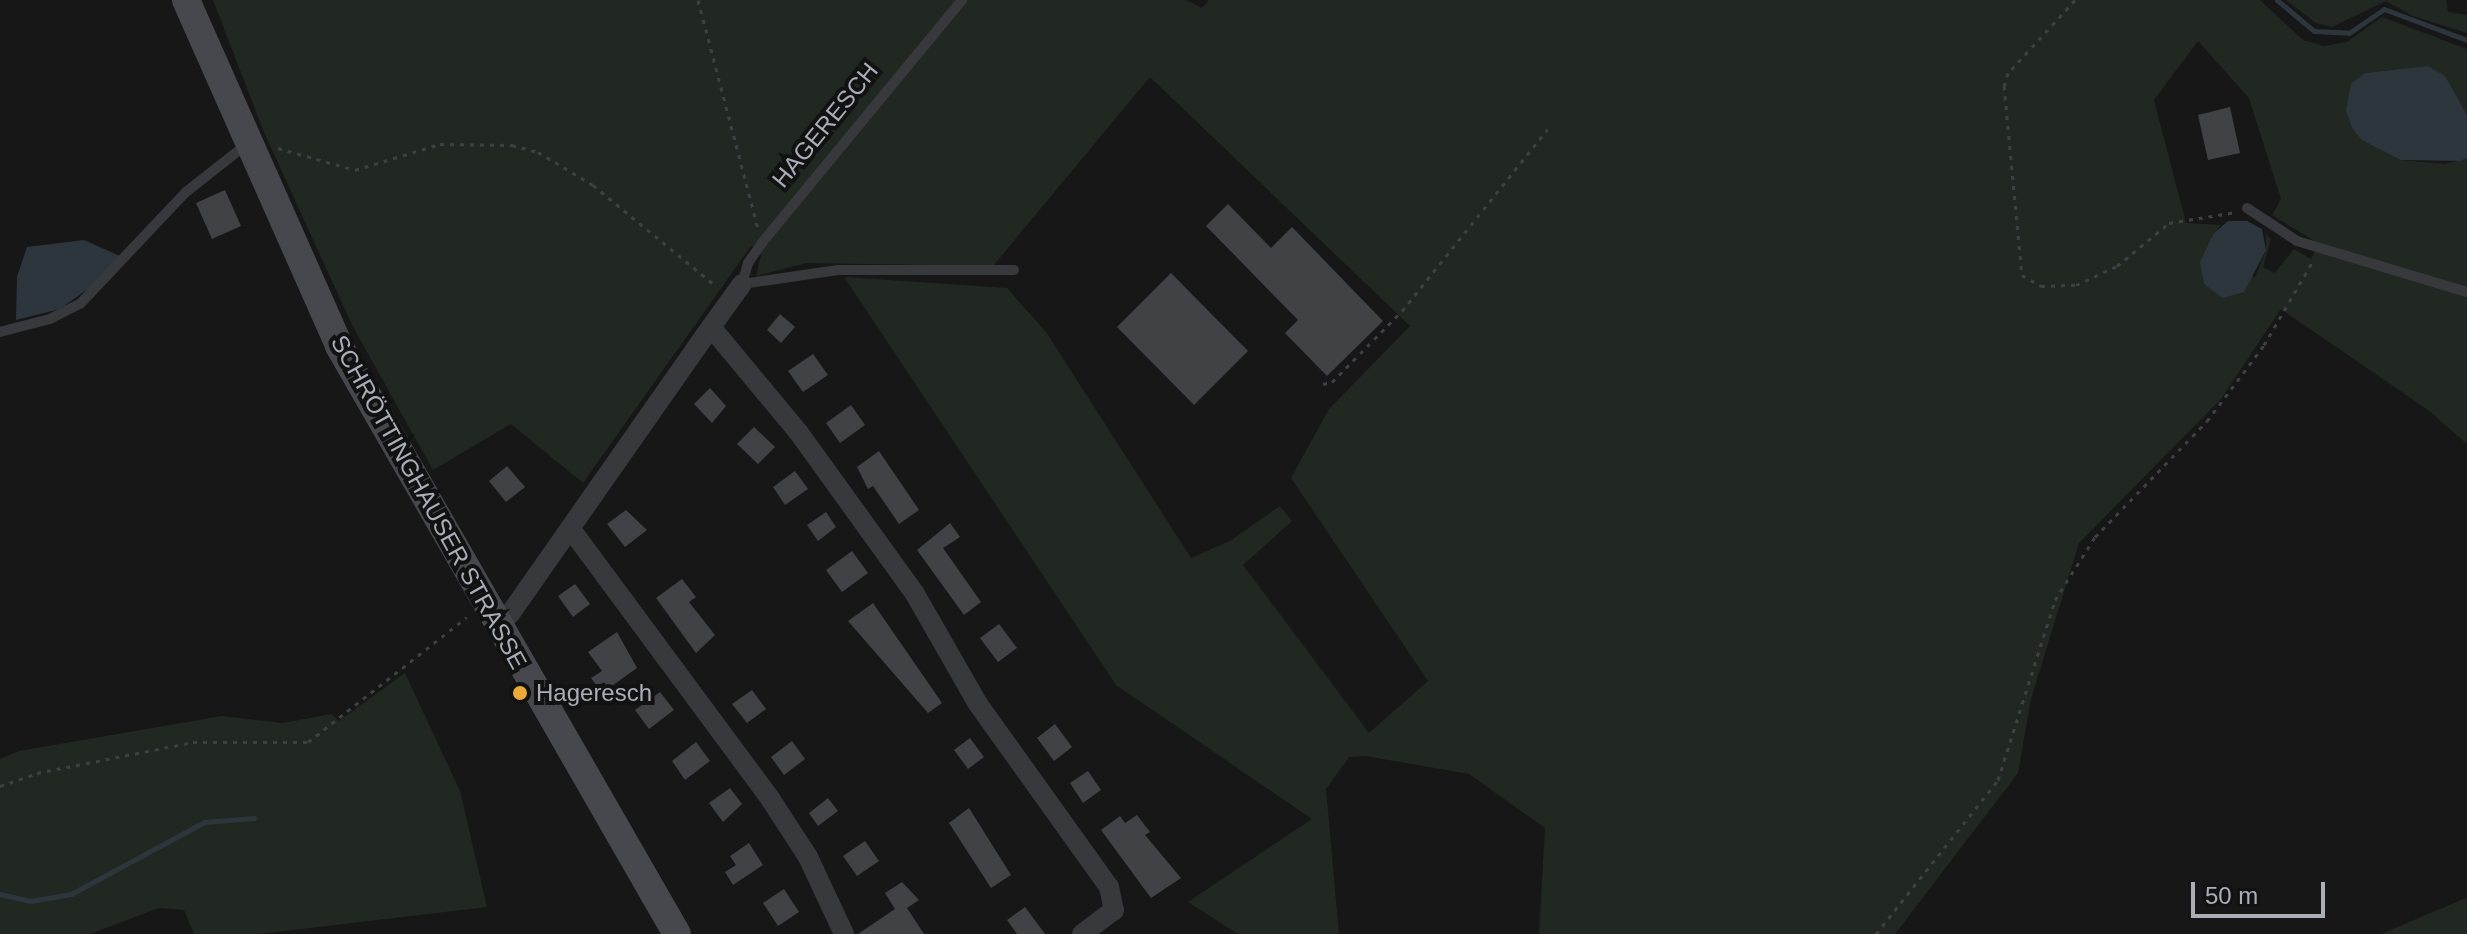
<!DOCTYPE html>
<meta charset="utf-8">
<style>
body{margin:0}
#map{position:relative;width:2467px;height:934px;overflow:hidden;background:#171718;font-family:Helvetica,sans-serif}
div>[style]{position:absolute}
.green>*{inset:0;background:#212821}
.water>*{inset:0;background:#2d363c}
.stream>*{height:5px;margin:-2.5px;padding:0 2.5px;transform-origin:2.5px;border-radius:2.5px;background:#2d363c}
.building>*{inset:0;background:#414245}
.path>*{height:3px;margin-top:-1.5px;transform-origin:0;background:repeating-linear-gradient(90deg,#3e4044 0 4px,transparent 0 10px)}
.lane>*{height:10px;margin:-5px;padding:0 5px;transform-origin:5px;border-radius:5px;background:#38393d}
.street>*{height:20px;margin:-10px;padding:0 10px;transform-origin:10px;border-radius:10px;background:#38393d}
.secondary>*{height:28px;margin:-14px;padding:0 14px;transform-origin:14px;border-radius:14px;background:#46484d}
.dots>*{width:22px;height:22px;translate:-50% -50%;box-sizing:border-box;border:4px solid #121213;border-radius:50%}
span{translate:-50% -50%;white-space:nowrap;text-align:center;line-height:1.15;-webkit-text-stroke:8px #121213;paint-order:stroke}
.street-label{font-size:24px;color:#a9aeb8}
.poi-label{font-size:24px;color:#a9aeb8}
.left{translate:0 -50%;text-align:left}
.scale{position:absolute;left:2191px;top:882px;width:134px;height:36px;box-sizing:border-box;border:4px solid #a9aeb8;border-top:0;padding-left:10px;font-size:24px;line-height:28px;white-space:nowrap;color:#a9aeb8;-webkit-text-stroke:6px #121213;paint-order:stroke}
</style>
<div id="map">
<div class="green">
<div style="clip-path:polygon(evenodd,213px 0,1186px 0,1202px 8px,1209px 0,2260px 0,2303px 40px,2324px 46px,2347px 42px,2382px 17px,2467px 49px,2467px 115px,2445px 77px,2428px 66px,2365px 73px,2401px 160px,2445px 164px,2467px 158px,2467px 444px,2428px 410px,2281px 309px,2221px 399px,2079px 543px,2031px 699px,2018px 773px,1895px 934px,1539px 934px,1545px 828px,1469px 774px,1366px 756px,1349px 757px,1326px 789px,1339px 934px,1238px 934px,1188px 902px,1312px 819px,1116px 685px,844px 277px,1007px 288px,1046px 332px,1191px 558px,1230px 541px,1280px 506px,1292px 521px,1243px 565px,1369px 733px,1428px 681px,1291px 478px,1329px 409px,1410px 326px,1150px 77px,993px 266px,807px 263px,756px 276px,761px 255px,751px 246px,583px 483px,511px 424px,433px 470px,352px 325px,263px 130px,213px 0,2198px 41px,2249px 98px,2281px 199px,2272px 215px,2318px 243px,2311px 259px,2294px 249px,2275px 273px,2263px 267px,2271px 239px,2266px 234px,2266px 250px,2255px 278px,2214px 233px,2221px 225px,2186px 223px,2154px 100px,2198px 41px)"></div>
<div style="clip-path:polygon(2286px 0,2446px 0,2448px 12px,2467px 15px,2467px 33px,2413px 16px,2386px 1px,2332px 27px,2316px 23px)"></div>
<div style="clip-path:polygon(405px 673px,460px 791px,487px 907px,259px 934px,194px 934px,184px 910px,159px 908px,90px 934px,0 934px,0 759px,19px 751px,222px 716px,283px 723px,331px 714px,339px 721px)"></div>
<div style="clip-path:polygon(2467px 898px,2467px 934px,2381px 934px,2461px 900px)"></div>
</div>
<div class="water">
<div style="clip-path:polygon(2428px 66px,2445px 76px,2467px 115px,2467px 158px,2460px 161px,2401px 160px,2362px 140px,2352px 128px,2346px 110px,2351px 84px,2365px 73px)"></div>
<div style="clip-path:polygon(2228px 221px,2247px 221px,2262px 229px,2266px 250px,2244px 292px,2223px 298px,2204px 284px,2200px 262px,2214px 233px)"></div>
<div style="clip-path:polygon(84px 240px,120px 256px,100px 280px,60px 309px,16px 320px,17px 277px,27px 247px)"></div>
</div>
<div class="stream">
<div style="left:2277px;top:0;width:48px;rotate:40deg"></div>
<div style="left:2314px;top:31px;width:35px;rotate:3deg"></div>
<div style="left:2349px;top:33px;width:42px;rotate:-34.4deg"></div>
<div style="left:2384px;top:9px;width:89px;rotate:20.5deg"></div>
<div style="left:0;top:894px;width:31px;rotate:13deg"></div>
<div style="left:30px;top:901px;width:42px;rotate:-9.7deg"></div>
<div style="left:71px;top:894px;width:151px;rotate:-28.4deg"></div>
<div style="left:204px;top:822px;width:50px;rotate:-4.6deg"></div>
</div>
<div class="building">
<div style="clip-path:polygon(2230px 107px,2240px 153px,2208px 160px,2198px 115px)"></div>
<div style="clip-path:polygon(225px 190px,241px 226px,212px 239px,196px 203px)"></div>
<div style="clip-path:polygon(1228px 204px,1271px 248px,1292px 227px,1383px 321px,1327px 376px,1285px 333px,1298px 320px,1206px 226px)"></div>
<div style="clip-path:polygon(1171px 273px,1248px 351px,1194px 405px,1117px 327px)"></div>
<div style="clip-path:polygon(780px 314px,795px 327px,781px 343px,767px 330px)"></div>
<div style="clip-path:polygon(813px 354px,828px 375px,803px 392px,788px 371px)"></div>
<div style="clip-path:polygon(710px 388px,726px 406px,712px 423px,694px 404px)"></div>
<div style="clip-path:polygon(851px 405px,865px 425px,840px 443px,826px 423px)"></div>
<div style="clip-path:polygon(754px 427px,775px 447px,758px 464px,737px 444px)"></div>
<div style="clip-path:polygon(879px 451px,919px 510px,899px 524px,873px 486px,868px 489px,857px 467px)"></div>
<div style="clip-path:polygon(507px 466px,525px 487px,506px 502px,489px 481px)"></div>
<div style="clip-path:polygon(795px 471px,808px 489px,785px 505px,773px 487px)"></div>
<div style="clip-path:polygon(626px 510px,647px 530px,625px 547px,607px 524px)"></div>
<div style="clip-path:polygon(826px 512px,836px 527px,818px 541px,807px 525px)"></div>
<div style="clip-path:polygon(950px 523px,960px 537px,943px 548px,981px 602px,964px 615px,917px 550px)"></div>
<div style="clip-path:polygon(852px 551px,868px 573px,842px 592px,826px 570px)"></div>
<div style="clip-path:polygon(682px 579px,696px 597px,689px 602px,715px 635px,696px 653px,656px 598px)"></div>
<div style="clip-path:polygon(575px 584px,590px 604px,573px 617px,558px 596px)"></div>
<div style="clip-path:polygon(873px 603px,942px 703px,928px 713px,848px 621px)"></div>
<div style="clip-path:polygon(999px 624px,1017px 648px,998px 662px,980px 638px)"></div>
<div style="clip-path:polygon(617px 632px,637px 668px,602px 693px,591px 678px,602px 671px,588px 652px)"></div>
<div style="clip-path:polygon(752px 690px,766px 709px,747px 723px,732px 704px)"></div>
<div style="clip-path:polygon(660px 692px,674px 710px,649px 729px,635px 710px)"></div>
<div style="clip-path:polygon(1055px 724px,1072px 747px,1054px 761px,1037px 738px)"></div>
<div style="clip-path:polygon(970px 738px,984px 757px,968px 769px,954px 750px)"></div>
<div style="clip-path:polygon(792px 741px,805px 759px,784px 775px,771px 757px)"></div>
<div style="clip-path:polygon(696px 742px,710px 761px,685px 780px,672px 761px)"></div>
<div style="clip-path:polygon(1088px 771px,1101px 790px,1083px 803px,1070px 783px)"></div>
<div style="clip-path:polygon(730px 788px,742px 804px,723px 822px,709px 803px)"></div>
<div style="clip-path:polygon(828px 798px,838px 811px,818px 826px,809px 813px)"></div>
<div style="clip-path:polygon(969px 808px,1011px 875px,991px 888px,949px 823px)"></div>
<div style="clip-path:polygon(1137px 815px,1150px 832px,1145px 835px,1181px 878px,1151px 898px,1101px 830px,1120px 816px,1125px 823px)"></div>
<div style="clip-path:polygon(865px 841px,879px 861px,857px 876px,843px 856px)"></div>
<div style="clip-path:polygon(749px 843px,763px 865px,733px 885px,725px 872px,736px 865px,730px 856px)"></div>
<div style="clip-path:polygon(902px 882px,919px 900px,907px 908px,924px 934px,858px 934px,895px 909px,885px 893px)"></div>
<div style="clip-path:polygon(784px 889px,799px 912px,778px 926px,763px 903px)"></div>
<div style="clip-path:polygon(1025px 907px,1045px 934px,1017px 934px,1007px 920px)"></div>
</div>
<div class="path">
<div style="left:698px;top:0;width:237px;rotate:75.3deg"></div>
<div style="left:2075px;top:0;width:99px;rotate:132.5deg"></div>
<div style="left:2008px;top:73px;width:14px;rotate:107deg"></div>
<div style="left:2004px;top:86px;width:190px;rotate:84.6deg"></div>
<div style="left:2022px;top:275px;width:22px;rotate:30deg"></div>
<div style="left:2041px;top:286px;width:35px;rotate:-2deg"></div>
<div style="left:2076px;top:285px;width:45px;rotate:-24.9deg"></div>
<div style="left:2117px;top:266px;width:67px;rotate:-39.6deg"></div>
<div style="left:2169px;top:223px;width:68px;rotate:-9.3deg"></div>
<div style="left:278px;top:148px;width:80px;rotate:15.9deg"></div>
<div style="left:355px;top:170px;width:89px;rotate:-17deg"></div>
<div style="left:440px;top:144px;width:72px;rotate:0.8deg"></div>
<div style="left:512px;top:145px;width:27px;rotate:15deg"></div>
<div style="left:538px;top:152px;width:64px;rotate:31deg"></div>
<div style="left:593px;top:185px;width:159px;rotate:39.4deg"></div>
<div style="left:1323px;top:384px;width:9px;rotate:-13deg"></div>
<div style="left:1332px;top:382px;width:100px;rotate:-45.4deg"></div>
<div style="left:1402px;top:311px;width:233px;rotate:-51.3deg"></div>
<div style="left:0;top:786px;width:39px;rotate:-19deg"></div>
<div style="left:37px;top:773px;width:159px;rotate:-11.2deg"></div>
<div style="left:193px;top:742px;width:115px"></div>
<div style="left:308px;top:742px;width:202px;rotate:-38.2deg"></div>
<div style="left:1876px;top:934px;width:196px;rotate:-51.6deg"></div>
<div style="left:1998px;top:780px;width:189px;rotate:-72.4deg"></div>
<div style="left:2055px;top:600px;width:75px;rotate:-57.6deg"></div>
<div style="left:2095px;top:537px;width:161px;rotate:-46deg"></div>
<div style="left:2207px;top:421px;width:95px;rotate:-53.1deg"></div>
<div style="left:2264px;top:345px;width:99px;rotate:-59.8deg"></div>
</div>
<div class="lane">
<div style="left:962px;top:0;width:315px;rotate:129.5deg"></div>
<div style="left:762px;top:243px;width:24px;rotate:125deg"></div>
<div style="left:748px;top:263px;width:22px;rotate:106deg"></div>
<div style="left:742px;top:284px;width:97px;rotate:-8.3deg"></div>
<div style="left:838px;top:270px;width:176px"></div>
<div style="left:2247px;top:208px;width:60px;rotate:33.4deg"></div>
<div style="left:2297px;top:241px;width:177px;rotate:16.7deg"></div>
<div style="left:0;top:332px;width:52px;rotate:-14.6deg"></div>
<div style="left:50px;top:319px;width:34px;rotate:-27deg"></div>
<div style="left:80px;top:304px;width:154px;rotate:-46.6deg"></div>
<div style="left:186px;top:192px;width:78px;rotate:-38.2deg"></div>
</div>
<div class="street">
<div style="left:742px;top:284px;width:53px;rotate:125.8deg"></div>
<div style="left:711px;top:327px;width:138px;rotate:50.3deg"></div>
<div style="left:799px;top:433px;width:198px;rotate:54.2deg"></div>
<div style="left:915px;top:594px;width:127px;rotate:60.2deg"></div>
<div style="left:978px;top:704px;width:225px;rotate:54.4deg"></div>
<div style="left:1109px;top:887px;width:24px;rotate:78deg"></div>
<div style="left:1114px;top:910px;width:40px;rotate:143deg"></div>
<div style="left:570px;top:528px;width:338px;rotate:53.5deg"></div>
<div style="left:771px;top:800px;width:68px;rotate:57deg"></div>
<div style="left:808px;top:857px;width:85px;rotate:64.9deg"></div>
<div style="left:497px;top:623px;width:16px;rotate:-35deg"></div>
<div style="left:510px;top:614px;width:350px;rotate:-55deg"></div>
</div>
<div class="secondary">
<div style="left:186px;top:0;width:378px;rotate:66.1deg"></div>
<div style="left:339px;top:346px;width:678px;rotate:60.11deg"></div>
</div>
<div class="dots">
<div style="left:520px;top:693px;background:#eba93c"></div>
</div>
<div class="street-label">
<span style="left:825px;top:125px;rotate:-51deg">HAGERESCH</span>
<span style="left:429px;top:502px;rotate:61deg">SCHRÖTTINGHAUSER STRASSE</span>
</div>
<div class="poi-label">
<span class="left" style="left:536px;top:693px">Hageresch</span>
</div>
<div class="scale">50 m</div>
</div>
